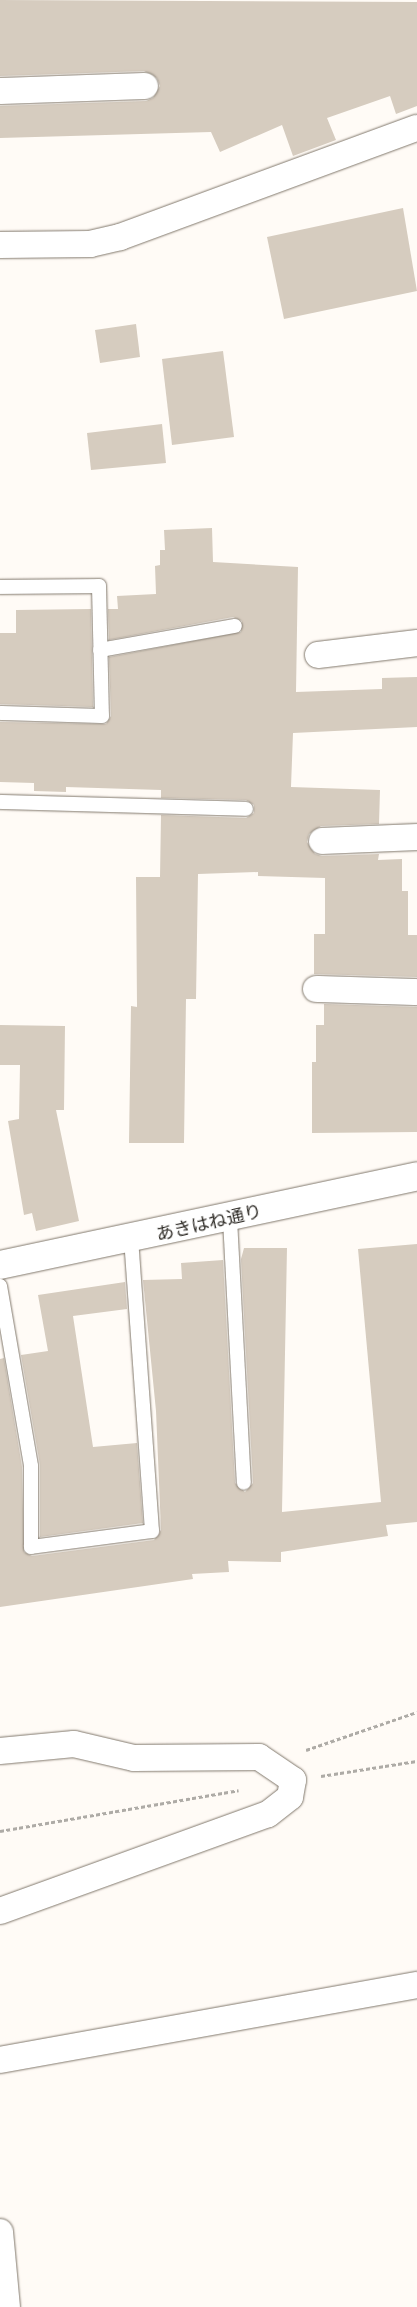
<!DOCTYPE html>
<meta charset="utf-8">
<style>
body{margin:0}
#map{position:relative;width:417px;height:2307px;overflow:hidden;background:#fffbf6;font-family:Raleway,"Noto Sans JP",sans-serif}
div>[style]{position:absolute}
.building>*{inset:0;background:#d6ccbf}
.path>*{height:3px;margin-top:-1.5px;transform-origin:0;background:repeating-linear-gradient(90deg,#aeaba6 0 4px,transparent 0 6.5px)}
.roads{filter:drop-shadow(0 0 1px #82796d) drop-shadow(0 0 1px #82796d)}
.service>*{height:14px;margin:-7px;padding:0 7px;transform-origin:7px;border-radius:7px;background:#fff}
.minor>*{height:26px;margin:-13px;padding:0 13px;transform-origin:13px;border-radius:13px;background:#fff}
.tertiary>*{height:28px;margin:-14px;padding:0 14px;transform-origin:14px;border-radius:14px;background:#fff}
span{translate:-50% -50%;white-space:nowrap;text-align:center;line-height:1.15;-webkit-text-stroke:4px #fff;paint-order:stroke}
.street-label{font-size:18px;color:#302d28}
</style>
<div id="map">
<div class="building">
<div style="clip-path:polygon(0 0,417px 2px,417px 106px,396px 114px,390px 96px,327px 118px,336px 140px,293px 156px,282px 125px,220px 152px,211px 132px,0 138px,0 106px,146px 101px,153px 98px,160px 86px,157px 78px,144px 71px,0 76px)"></div>
<div style="clip-path:polygon(403px 208px,417px 291px,284px 319px,267px 237px)"></div>
<div style="clip-path:polygon(136px 324px,140px 357px,100px 363px,95px 330px)"></div>
<div style="clip-path:polygon(223px 351px,234px 437px,172px 445px,162px 359px)"></div>
<div style="clip-path:polygon(162px 424px,166px 463px,91px 470px,87px 433px)"></div>
<div style="clip-path:polygon(212px 528px,213px 562px,298px 567px,296px 692px,382px 689px,382px 678px,417px 677px,417px 727px,293px 733px,291px 787px,380px 790px,379px 824px,321px 826px,309px 834px,307px 842px,315px 854px,322px 856px,379px 854px,378px 860px,402px 859px,402px 891px,408px 891px,408px 935px,417px 935px,417px 977px,314px 974px,314px 934px,325px 934px,325px 878px,258px 876px,258px 872px,198px 874px,196px 999px,186px 999px,184px 1143px,129px 1143px,131px 1006px,137px 1007px,136px 877px,160px 877px,161px 815px,246px 818px,254px 813px,254px 805px,246px 800px,161px 798px,161px 790px,66px 787px,66px 792px,34px 791px,34px 783px,0 782px,0 722px,106px 724px,111px 716px,109px 657px,241px 632px,242px 621px,233px 617px,109px 640px,108px 609px,118px 609px,117px 596px,156px 594px,155px 566px,160px 565px,160px 550px,165px 550px,164px 530px)"></div>
<div style="clip-path:polygon(91px 609px,93px 707px,0 704px,0 633px,16px 633px,16px 610px)"></div>
<div style="clip-path:polygon(324px 1004px,417px 1007px,417px 1132px,312px 1133px,312px 1062px,316px 1062px,316px 1025px,324px 1025px)"></div>
<div style="clip-path:polygon(0 1025px,65px 1026px,64px 1110px,56px 1110px,79px 1221px,36px 1231px,32px 1213px,24px 1215px,8px 1121px,19px 1119px,20px 1065px,0 1065px)"></div>
<div style="clip-path:polygon(417px 1244px,417px 1522px,386px 1525px,388px 1536px,281px 1552px,281px 1562px,228px 1561px,229px 1572px,192px 1574px,193px 1579px,0 1607px,0 1359px,4px 1358px,22px 1467px,24px 1552px,32px 1556px,154px 1540px,161px 1530px,156px 1411px,143px 1280px,182px 1279px,181px 1263px,223px 1260px,235px 1483px,245px 1492px,253px 1483px,241px 1259px,244px 1248px,287px 1248px,282px 1512px,381px 1502px,358px 1249px)"></div>
<div style="clip-path:polygon(125px 1282px,127px 1309px,73px 1316px,93px 1447px,137px 1443px,143px 1523px,40px 1537px,40px 1465px,21px 1355px,48px 1351px,38px 1295px)"></div>
</div>
<div class="path">
<div style="left:306px;top:1750px;width:117px;rotate:-18.9deg"></div>
<div style="left:321px;top:1776px;width:97px;rotate:-8.9deg"></div>
<div style="left:0;top:1831px;width:242px;rotate:-9.7deg"></div>
</div>
<div class="roads">
<div class="service">
<div style="left:0;top:587px;width:99px;rotate:-0.6deg"></div>
<div style="left:99px;top:586px;width:130px;rotate:88.7deg"></div>
<div style="left:102px;top:716px;width:102px;rotate:-178.3deg"></div>
<div style="left:100px;top:650px;width:137px;rotate:-10.1deg"></div>
<div style="left:0;top:802px;width:246px;rotate:1.6deg"></div>
<div style="left:230px;top:1219px;width:264px;rotate:87deg"></div>
<div style="left:0;top:1286px;width:183px;rotate:80.2deg"></div>
<div style="left:31px;top:1466px;width:81px;rotate:90deg"></div>
<div style="left:31px;top:1547px;width:122px;rotate:-7.5deg"></div>
<div style="left:152px;top:1531px;width:292px;rotate:-94.1deg"></div>
</div>
<div class="minor">
<div style="left:0;top:91px;width:145px;rotate:-2deg"></div>
<div style="left:0;top:245px;width:90px;rotate:-0.6deg"></div>
<div style="left:90px;top:244px;width:31px;rotate:-13deg"></div>
<div style="left:120px;top:237px;width:316px;rotate:-20.2deg"></div>
<div style="left:318px;top:655px;width:100px;rotate:-6.9deg"></div>
<div style="left:322px;top:841px;width:95px;rotate:-2.4deg"></div>
<div style="left:316px;top:989px;width:101px;rotate:1.7deg"></div>
<div style="left:0;top:1751px;width:74px;rotate:-5.4deg"></div>
<div style="left:74px;top:1744px;width:62px;rotate:13.1deg"></div>
<div style="left:134px;top:1758px;width:125px;rotate:-0.5deg"></div>
<div style="left:259px;top:1757px;width:41px;rotate:34.1deg"></div>
<div style="left:293px;top:1780px;width:17px;rotate:100deg"></div>
<div style="left:290px;top:1797px;width:28px;rotate:142deg"></div>
<div style="left:268px;top:1814px;width:285px;rotate:160.1deg"></div>
<div style="left:0;top:2060px;width:424px;rotate:-10.2deg"></div>
<div style="left:0;top:2232px;width:75px;rotate:84.7deg"></div>
</div>
<div class="tertiary">
<div style="left:0;top:1265px;width:426px;rotate:-12deg"></div>
</div>
</div>
<div class="street-label">
<span style="left:209px;top:1223px;rotate:-13deg">あきはね通り</span>
</div>
</div>
